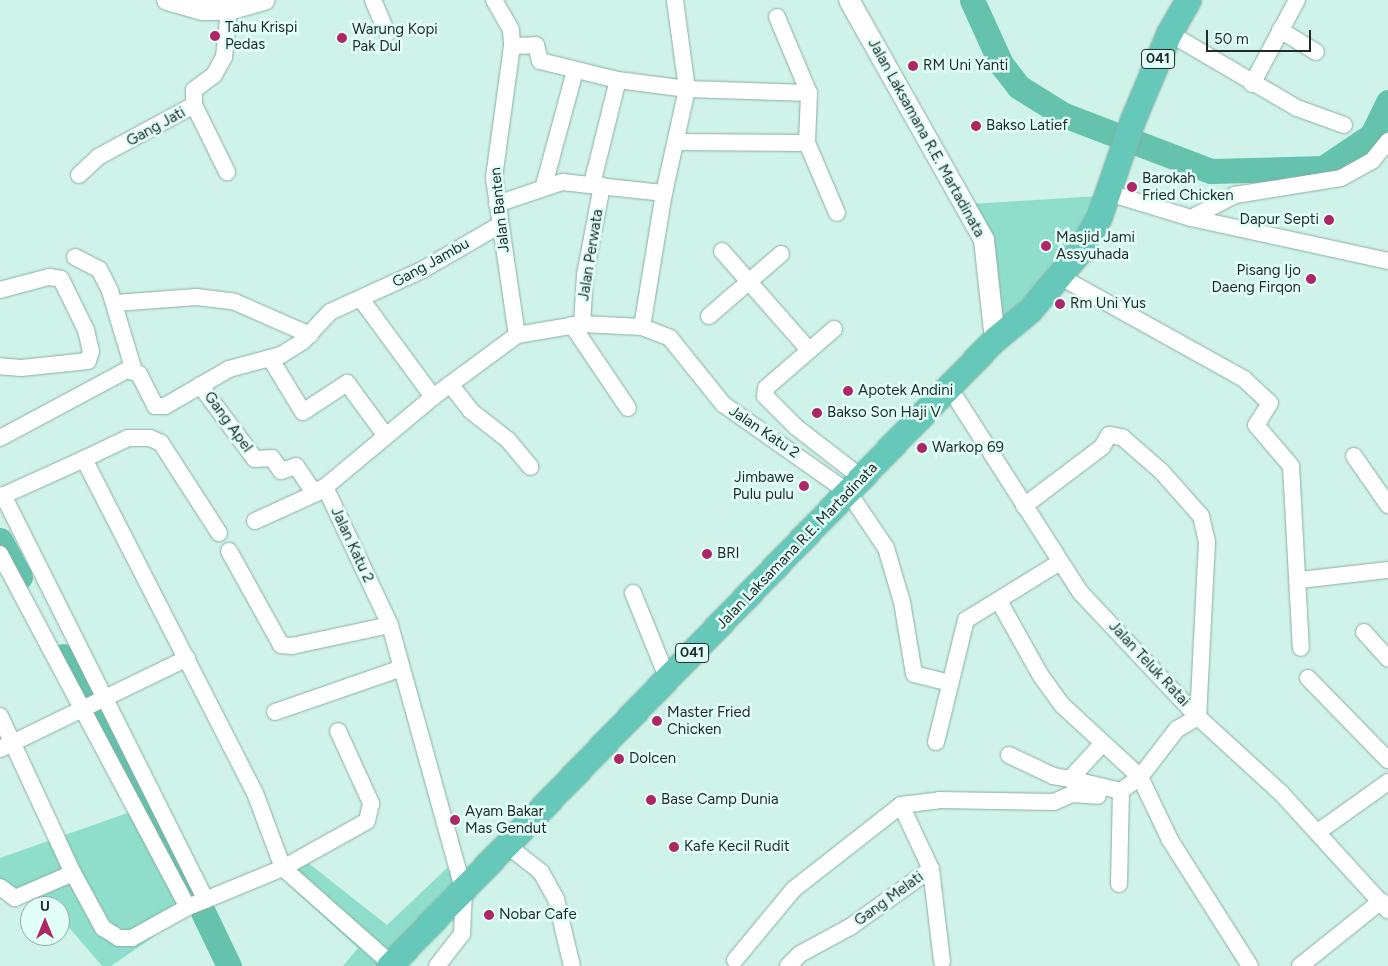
<!DOCTYPE html>
<style>
body{margin:0}
#map{position:relative;width:1388px;height:966px;overflow:hidden;background:#cff3e9;font-family:Figtree,sans-serif}
div>[style]{position:absolute}
.green>*{inset:0;background:#8fdecb}
.river>*{height:25px;margin:-12.5px;padding:0 12.5px;transform-origin:12.5px;border-radius:12.5px;background:#64c2ad}
.roads{filter:drop-shadow(0 0 1px #8bada4) drop-shadow(0 0 1px #8bada4)}
.minor>*{height:16px;margin:-8px;padding:0 8px;transform-origin:8px;border-radius:8px;background:#fff}
.tertiary>*{height:20px;margin:-10px;padding:0 10px;transform-origin:10px;border-radius:10px;background:#fff}
.primary>*{height:25px;margin:-12.5px;padding:0 12.5px;transform-origin:12.5px;border-radius:12.5px;background:#66c8b9}
.dots>*{width:14px;height:14px;translate:-50% -50%;box-sizing:border-box;border:2px solid #e2fff7;border-radius:50%}
span{translate:-50% -50%;white-space:nowrap;text-align:center;line-height:1.15;-webkit-text-stroke:5px #e2fff7;paint-order:stroke}
.shield-label span{padding:1px 4px;background:#e2fff7;border:1px solid;border-radius:4px;-webkit-text-stroke-width:0}
.shield-label{font-size:14px;color:#1e2b28;font-weight:700}
.poi-label{font-size:15px;color:#1e2b28}
.left{translate:0 -50%;text-align:left}
.right{translate:-100% -50%;text-align:right}
.street-label{font-size:15px;color:#1e2b28}
.north{position:absolute;left:20px;top:896px;width:50px;height:50px;box-sizing:border-box;background:#e2fff7;border:1px solid #94aaa4;border-radius:50%;rotate:0deg;font-size:14px;font-weight:700;line-height:20px;text-align:center;color:#1e2b28}
.north::after{content:'';display:block;margin:auto;width:18px;height:22px;background:#af2667;clip-path:polygon(50% 0,100% 100%,50% 72%,0 100%)}
.scale{position:absolute;left:1206px;top:30px;width:105px;height:22px;box-sizing:border-box;border:2px solid #1e2b28;border-top:0;padding-left:6px;font-size:15px;line-height:18px;white-space:nowrap;color:#1e2b28;-webkit-text-stroke:4px #e2fff7;paint-order:stroke}
</style>
<div id="map">
<div class="green">
<div style="clip-path:polygon(1098px 196px,1095px 215px,1004px 329px,970px 204px)"></div>
<div style="clip-path:polygon(136px 810px,188px 907px,149px 940px,111px 966px,102px 966px,60px 917px,60px 906px,51px 906px,44px 898px,13px 904px,0 882px,0 858px)"></div>
<div style="clip-path:polygon(302px 858px,387px 925px,447px 868px,460px 886px,381px 966px,343px 966px,358px 948px,280px 877px)"></div>
</div>
<div class="river">
<div style="left:972px;top:0;width:70px;rotate:65.6deg"></div>
<div style="left:1001px;top:64px;width:29px;rotate:52deg"></div>
<div style="left:1019px;top:87px;width:53px;rotate:31.9deg"></div>
<div style="left:1064px;top:115px;width:157px;rotate:20.9deg"></div>
<div style="left:1211px;top:171px;width:112px;rotate:-1.5deg"></div>
<div style="left:1323px;top:168px;width:59px;rotate:-34deg"></div>
<div style="left:1372px;top:135px;width:37px;rotate:-64deg"></div>
<div style="left:0;top:540px;width:42px;rotate:61.6deg"></div>
<div style="left:63px;top:656px;width:279px;rotate:61.3deg"></div>
<div style="left:203px;top:912px;width:60px;rotate:64.3deg"></div>
</div>
<div class="roads">
<div class="minor">
<div style="left:373px;top:0;width:36px;rotate:67deg"></div>
<div style="left:494px;top:0;width:34px;rotate:60deg"></div>
<div style="left:511px;top:30px;width:16px;rotate:86deg"></div>
<div style="left:512px;top:46px;width:133px;rotate:97.8deg"></div>
<div style="left:494px;top:178px;width:159px;rotate:81.7deg"></div>
<div style="left:777px;top:17px;width:82px;rotate:67.2deg"></div>
<div style="left:809px;top:93px;width:50px;rotate:92.3deg"></div>
<div style="left:1280px;top:30px;width:42px;rotate:31.4deg"></div>
<div style="left:1169px;top:33px;width:148px;rotate:30.4deg"></div>
<div style="left:1297px;top:108px;width:50px;rotate:19.9deg"></div>
<div style="left:512px;top:46px;width:24px;rotate:-2deg"></div>
<div style="left:536px;top:45px;width:16px;rotate:76deg"></div>
<div style="left:540px;top:61px;width:80px;rotate:13.7deg"></div>
<div style="left:618px;top:80px;width:70px;rotate:7.4deg"></div>
<div style="left:687px;top:89px;width:122px;rotate:1.9deg"></div>
<div style="left:1252px;top:84px;width:95px;rotate:-61.8deg"></div>
<div style="left:194px;top:105px;width:75px;rotate:63.8deg"></div>
<div style="left:676px;top:142px;width:131px;rotate:0.4deg"></div>
<div style="left:807px;top:143px;width:76px;rotate:66.8deg"></div>
<div style="left:79px;top:175px;width:26px;rotate:-43deg"></div>
<div style="left:98px;top:157px;width:109px;rotate:-28.4deg"></div>
<div style="left:194px;top:105px;width:15px;rotate:-90deg"></div>
<div style="left:194px;top:90px;width:25px;rotate:-37deg"></div>
<div style="left:214px;top:75px;width:21px;rotate:-61deg"></div>
<div style="left:224px;top:57px;width:47px;rotate:-83.9deg"></div>
<div style="left:592px;top:184px;width:107px;rotate:-76deg"></div>
<div style="left:544px;top:185px;width:118px;rotate:-74.8deg"></div>
<div style="left:1109px;top:193px;width:86px;rotate:17deg"></div>
<div style="left:1191px;top:218px;width:202px;rotate:12.3deg"></div>
<div style="left:497px;top:204px;width:69px;rotate:-18.7deg"></div>
<div style="left:562px;top:182px;width:103px;rotate:6.2deg"></div>
<div style="left:1191px;top:218px;width:50px;rotate:-27.6deg"></div>
<div style="left:1235px;top:195px;width:107px;rotate:-9.1deg"></div>
<div style="left:1341px;top:178px;width:35px;rotate:-29deg"></div>
<div style="left:1372px;top:161px;width:26px;rotate:-51deg"></div>
<div style="left:722px;top:251px;width:132px;rotate:48.7deg"></div>
<div style="left:75px;top:257px;width:27px;rotate:27deg"></div>
<div style="left:99px;top:269px;width:25px;rotate:63deg"></div>
<div style="left:110px;top:291px;width:84px;rotate:73.3deg"></div>
<div style="left:1059px;top:276px;width:212px;rotate:29.1deg"></div>
<div style="left:1244px;top:379px;width:35px;rotate:43deg"></div>
<div style="left:1270px;top:403px;width:26px;rotate:122deg"></div>
<div style="left:1256px;top:425px;width:54px;rotate:49.5deg"></div>
<div style="left:1291px;top:466px;width:182px;rotate:86.9deg"></div>
<div style="left:0;top:290px;width:51px;rotate:-14.9deg"></div>
<div style="left:49px;top:277px;width:12px;rotate:9deg"></div>
<div style="left:61px;top:279px;width:57px;rotate:63.9deg"></div>
<div style="left:86px;top:330px;width:22px;rotate:77deg"></div>
<div style="left:91px;top:351px;width:10px;rotate:107deg"></div>
<div style="left:88px;top:361px;width:67px;rotate:174deg"></div>
<div style="left:21px;top:368px;width:21px;rotate:-175deg"></div>
<div style="left:361px;top:299px;width:122px;rotate:53.7deg"></div>
<div style="left:115px;top:303px;width:82px;rotate:-4.2deg"></div>
<div style="left:197px;top:297px;width:38px;rotate:7deg"></div>
<div style="left:235px;top:302px;width:82px;rotate:23.7deg"></div>
<div style="left:709px;top:316px;width:95px;rotate:-40.7deg"></div>
<div style="left:582px;top:324px;width:49px;rotate:-86.5deg"></div>
<div style="left:585px;top:275px;width:91px;rotate:-79.2deg"></div>
<div style="left:572px;top:325px;width:100px;rotate:56deg"></div>
<div style="left:642px;top:327px;width:136px;rotate:-80.7deg"></div>
<div style="left:664px;top:193px;width:107px;rotate:-77.5deg"></div>
<div style="left:687px;top:89px;width:90px;rotate:-97.7deg"></div>
<div style="left:834px;top:329px;width:90px;rotate:139.1deg"></div>
<div style="left:766px;top:388px;width:8px;rotate:97deg"></div>
<div style="left:765px;top:396px;width:44px;rotate:45deg"></div>
<div style="left:796px;top:427px;width:85px;rotate:37.8deg"></div>
<div style="left:270px;top:358px;width:63px;rotate:58.6deg"></div>
<div style="left:303px;top:412px;width:53px;rotate:-33.4deg"></div>
<div style="left:347px;top:383px;width:66px;rotate:53.7deg"></div>
<div style="left:450px;top:384px;width:34px;rotate:52deg"></div>
<div style="left:471px;top:411px;width:47px;rotate:38.1deg"></div>
<div style="left:508px;top:440px;width:35px;rotate:50deg"></div>
<div style="left:200px;top:385px;width:92px;rotate:53.4deg"></div>
<div style="left:255px;top:459px;width:17px;rotate:-3deg"></div>
<div style="left:272px;top:458px;width:16px;rotate:55deg"></div>
<div style="left:281px;top:471px;width:16px;rotate:-18deg"></div>
<div style="left:296px;top:466px;width:29px;rotate:56deg"></div>
<div style="left:312px;top:490px;width:13px;rotate:-4deg"></div>
<div style="left:949px;top:387px;width:243px;rotate:57.4deg"></div>
<div style="left:1080px;top:592px;width:172px;rotate:46.7deg"></div>
<div style="left:1198px;top:717px;width:113px;rotate:42.5deg"></div>
<div style="left:1281px;top:793px;width:159px;rotate:47.6deg"></div>
<div style="left:0;top:438px;width:144px;rotate:-28.2deg"></div>
<div style="left:127px;top:370px;width:13px;rotate:18deg"></div>
<div style="left:139px;top:374px;width:36px;rotate:63deg"></div>
<div style="left:155px;top:406px;width:10px"></div>
<div style="left:165px;top:406px;width:74px;rotate:-30deg"></div>
<div style="left:229px;top:369px;width:54px;rotate:-15.1deg"></div>
<div style="left:281px;top:355px;width:26px;rotate:-32deg"></div>
<div style="left:303px;top:341px;width:40px;rotate:-47deg"></div>
<div style="left:330px;top:312px;width:101px;rotate:-24.5deg"></div>
<div style="left:422px;top:270px;width:90px;rotate:-30deg"></div>
<div style="left:1354px;top:456px;width:60px;rotate:55.2deg"></div>
<div style="left:84px;top:459px;width:49px;rotate:-25.5deg"></div>
<div style="left:128px;top:438px;width:22px"></div>
<div style="left:150px;top:438px;width:12px;rotate:24deg"></div>
<div style="left:161px;top:443px;width:107px;rotate:57.2deg"></div>
<div style="left:3px;top:495px;width:453px;rotate:63.4deg"></div>
<div style="left:0;top:497px;width:92px;rotate:-24.3deg"></div>
<div style="left:84px;top:459px;width:375px;rotate:62.9deg"></div>
<div style="left:255px;top:793px;width:80px;rotate:69.5deg"></div>
<div style="left:283px;top:868px;width:144px;rotate:41.6deg"></div>
<div style="left:1024px;top:506px;width:98px;rotate:-37.1deg"></div>
<div style="left:1102px;top:447px;width:14px;rotate:-60deg"></div>
<div style="left:1109px;top:435px;width:13px;rotate:9deg"></div>
<div style="left:1122px;top:437px;width:52px;rotate:41.1deg"></div>
<div style="left:1161px;top:471px;width:60px;rotate:48.4deg"></div>
<div style="left:1201px;top:516px;width:26px;rotate:77deg"></div>
<div style="left:1207px;top:541px;width:176px;rotate:92.9deg"></div>
<div style="left:1198px;top:717px;width:24px;rotate:150deg"></div>
<div style="left:1177px;top:729px;width:61px;rotate:127.6deg"></div>
<div style="left:1140px;top:777px;width:24px;rotate:144deg"></div>
<div style="left:1121px;top:791px;width:52px;rotate:-166.8deg"></div>
<div style="left:255px;top:521px;width:75px;rotate:-24.5deg"></div>
<div style="left:229px;top:551px;width:107px;rotate:61deg"></div>
<div style="left:281px;top:645px;width:11px;rotate:5deg"></div>
<div style="left:292px;top:646px;width:100px;rotate:-12.1deg"></div>
<div style="left:0;top:554px;width:400px;rotate:62deg"></div>
<div style="left:1300px;top:580px;width:89px;rotate:-6.5deg"></div>
<div style="left:633px;top:593px;width:91px;rotate:68deg"></div>
<div style="left:999px;top:601px;width:86px;rotate:60.8deg"></div>
<div style="left:1041px;top:676px;width:36px;rotate:54deg"></div>
<div style="left:1062px;top:705px;width:106px;rotate:42.7deg"></div>
<div style="left:1140px;top:777px;width:70px;rotate:64.5deg"></div>
<div style="left:1170px;top:840px;width:149px;rotate:57.6deg"></div>
<div style="left:1364px;top:632px;width:36px;rotate:48deg"></div>
<div style="left:1308px;top:678px;width:115px;rotate:45.7deg"></div>
<div style="left:275px;top:712px;width:134px;rotate:-19.1deg"></div>
<div style="left:0;top:716px;width:173px;rotate:65.1deg"></div>
<div style="left:73px;top:873px;width:63px;rotate:61.4deg"></div>
<div style="left:103px;top:928px;width:19px;rotate:32deg"></div>
<div style="left:119px;top:938px;width:13px"></div>
<div style="left:132px;top:938px;width:64px;rotate:-29deg"></div>
<div style="left:188px;top:907px;width:103px;rotate:-22.3deg"></div>
<div style="left:283px;top:868px;width:96px;rotate:-29.2deg"></div>
<div style="left:367px;top:821px;width:18px;rotate:-77deg"></div>
<div style="left:371px;top:803px;width:79px;rotate:-114.6deg"></div>
<div style="left:936px;top:742px;width:126px;rotate:-76.2deg"></div>
<div style="left:966px;top:620px;width:110px;rotate:-31.7deg"></div>
<div style="left:0;top:749px;width:208px;rotate:-25.9deg"></div>
<div style="left:1009px;top:755px;width:49px;rotate:25.5deg"></div>
<div style="left:1053px;top:776px;width:17px;rotate:10deg"></div>
<div style="left:1070px;top:779px;width:46px;rotate:-47.6deg"></div>
<div style="left:901px;top:805px;width:71px;rotate:64.9deg"></div>
<div style="left:931px;top:869px;width:93px;rotate:83.2deg"></div>
<div style="left:1318px;top:832px;width:86px;rotate:-35.5deg"></div>
<div style="left:508px;top:846px;width:42px;rotate:38.2deg"></div>
<div style="left:541px;top:872px;width:31px;rotate:61deg"></div>
<div style="left:556px;top:899px;width:69px;rotate:76.6deg"></div>
<div style="left:1119px;top:884px;width:93px;rotate:-88.8deg"></div>
<div style="left:0;top:887px;width:19px;rotate:36deg"></div>
<div style="left:15px;top:898px;width:63px;rotate:-23.3deg"></div>
<div style="left:735px;top:960px;width:92px;rotate:-50.3deg"></div>
<div style="left:794px;top:889px;width:136px;rotate:-38.1deg"></div>
<div style="left:901px;top:805px;width:38px;rotate:-7deg"></div>
<div style="left:939px;top:800px;width:115px;rotate:1deg"></div>
<div style="left:1054px;top:802px;width:20px;rotate:-24deg"></div>
<div style="left:1072px;top:794px;width:26px;rotate:4deg"></div>
<div style="left:437px;top:966px;width:41px;rotate:-52deg"></div>
<div style="left:462px;top:934px;width:42px;rotate:-87.3deg"></div>
<div style="left:464px;top:892px;width:277px;rotate:-105.5deg"></div>
<div style="left:390px;top:625px;width:153px;rotate:-115.2deg"></div>
<div style="left:325px;top:487px;width:141px;rotate:-39.8deg"></div>
<div style="left:433px;top:397px;width:104px;rotate:-36.4deg"></div>
<div style="left:517px;top:335px;width:66px;rotate:-9.6deg"></div>
<div style="left:582px;top:324px;width:60px;rotate:2.9deg"></div>
<div style="left:642px;top:327px;width:30px;rotate:21deg"></div>
<div style="left:670px;top:338px;width:85px;rotate:51.2deg"></div>
<div style="left:723px;top:404px;width:154px;rotate:35.2deg"></div>
<div style="left:849px;top:493px;width:66px;rotate:56.1deg"></div>
<div style="left:886px;top:548px;width:56px;rotate:73.5deg"></div>
<div style="left:902px;top:602px;width:73px;rotate:80.5deg"></div>
<div style="left:914px;top:674px;width:37px;rotate:14deg"></div>
<div style="left:788px;top:966px;width:17px;rotate:-45deg"></div>
<div style="left:800px;top:954px;width:57px;rotate:-28.4deg"></div>
<div style="left:850px;top:927px;width:100px;rotate:-35.6deg"></div>
<div style="left:1300px;top:966px;width:104px;rotate:-38.7deg"></div>
</div>
<div class="tertiary">
<div style="left:167px;top:0;width:37px;rotate:16deg"></div>
<div style="left:203px;top:10px;width:26px"></div>
<div style="left:229px;top:10px;width:37px;rotate:-16deg"></div>
<div style="left:849px;top:0;width:275px;rotate:60.6deg"></div>
<div style="left:984px;top:240px;width:100px;rotate:83.7deg"></div>
</div>
<div class="primary">
<div style="left:389px;top:966px;width:872px;rotate:-45.98deg"></div>
<div style="left:995px;top:339px;width:45px;rotate:-39.6deg"></div>
<div style="left:1030px;top:310px;width:76px;rotate:-49.8deg"></div>
<div style="left:1079px;top:252px;width:40px;rotate:-60.3deg"></div>
<div style="left:1099px;top:217px;width:104px;rotate:-70.9deg"></div>
<div style="left:1133px;top:119px;width:93px;rotate:-67.3deg"></div>
<div style="left:1169px;top:33px;width:38px;rotate:-60deg"></div>
</div>
</div>
<div class="dots">
<div style="left:215px;top:36px;background:#af2667"></div>
<div style="left:342px;top:38px;background:#af2667"></div>
<div style="left:913px;top:66px;background:#af2667"></div>
<div style="left:976px;top:126px;background:#af2667"></div>
<div style="left:1132px;top:187px;background:#af2667"></div>
<div style="left:1329px;top:220px;background:#af2667"></div>
<div style="left:1046px;top:246px;background:#af2667"></div>
<div style="left:1311px;top:279px;background:#af2667"></div>
<div style="left:1060px;top:304px;background:#af2667"></div>
<div style="left:848px;top:391px;background:#af2667"></div>
<div style="left:817px;top:413px;background:#af2667"></div>
<div style="left:922px;top:448px;background:#af2667"></div>
<div style="left:804px;top:486px;background:#af2667"></div>
<div style="left:707px;top:554px;background:#af2667"></div>
<div style="left:657px;top:721px;background:#af2667"></div>
<div style="left:619px;top:759px;background:#af2667"></div>
<div style="left:651px;top:800px;background:#af2667"></div>
<div style="left:455px;top:820px;background:#af2667"></div>
<div style="left:674px;top:847px;background:#af2667"></div>
<div style="left:489px;top:915px;background:#af2667"></div>
</div>
<div class="shield-label">
<span style="left:1158px;top:59px">041</span>
<span style="left:692px;top:653px">041</span>
</div>
<div class="poi-label">
<span class="left" style="left:225px;top:36px">Tahu Krispi<br>Pedas</span>
<span class="left" style="left:352px;top:38px">Warung Kopi<br>Pak Dul</span>
<span class="left" style="left:923px;top:66px">RM Uni Yanti</span>
<span class="left" style="left:986px;top:126px">Bakso Latief</span>
<span class="left" style="left:1142px;top:187px">Barokah<br>Fried Chicken</span>
<span class="right" style="left:1319px;top:220px">Dapur Septi</span>
<span class="left" style="left:1056px;top:246px">Masjid Jami<br>Assyuhada</span>
<span class="right" style="left:1301px;top:279px">Pisang Ijo<br>Daeng Firqon</span>
<span class="left" style="left:1070px;top:304px">Rm Uni Yus</span>
<span class="left" style="left:858px;top:391px">Apotek Andini</span>
<span class="left" style="left:827px;top:413px">Bakso Son Haji V</span>
<span class="left" style="left:932px;top:448px">Warkop 69</span>
<span class="right" style="left:794px;top:486px">Jimbawe<br>Pulu pulu</span>
<span class="left" style="left:717px;top:554px">BRI</span>
<span class="left" style="left:667px;top:721px">Master Fried<br>Chicken</span>
<span class="left" style="left:629px;top:759px">Dolcen</span>
<span class="left" style="left:661px;top:800px">Base Camp Dunia</span>
<span class="left" style="left:465px;top:820px">Ayam Bakar<br>Mas Gendut</span>
<span class="left" style="left:684px;top:847px">Kafe Kecil Rudit</span>
<span class="left" style="left:499px;top:915px">Nobar Cafe</span>
</div>
<div class="street-label">
<span style="left:156px;top:127px;rotate:-29deg">Gang Jati</span>
<span style="left:926px;top:138px;rotate:61deg">Jalan Laksamana R.E. Martadinata</span>
<span style="left:500px;top:210px;rotate:-96deg">Jalan Banten</span>
<span style="left:591px;top:255px;rotate:-81deg">Jalan Perwata</span>
<span style="left:431px;top:263px;rotate:-29deg">Gang Jambu</span>
<span style="left:228px;top:422px;rotate:54deg">Gang Apel</span>
<span style="left:764px;top:432px;rotate:34deg">Jalan Katu 2</span>
<span style="left:352px;top:545px;rotate:65deg">Jalan Katu 2</span>
<span style="left:797px;top:546px;rotate:-46deg">Jalan Laksamana R.E. Martadinata</span>
<span style="left:1149px;top:664px;rotate:47deg">Jalan Teluk Ratai</span>
<span style="left:889px;top:899px;rotate:-36deg">Gang Melati</span>
</div>
<div class="north">U</div>
<div class="scale">50 m</div>
</div>
